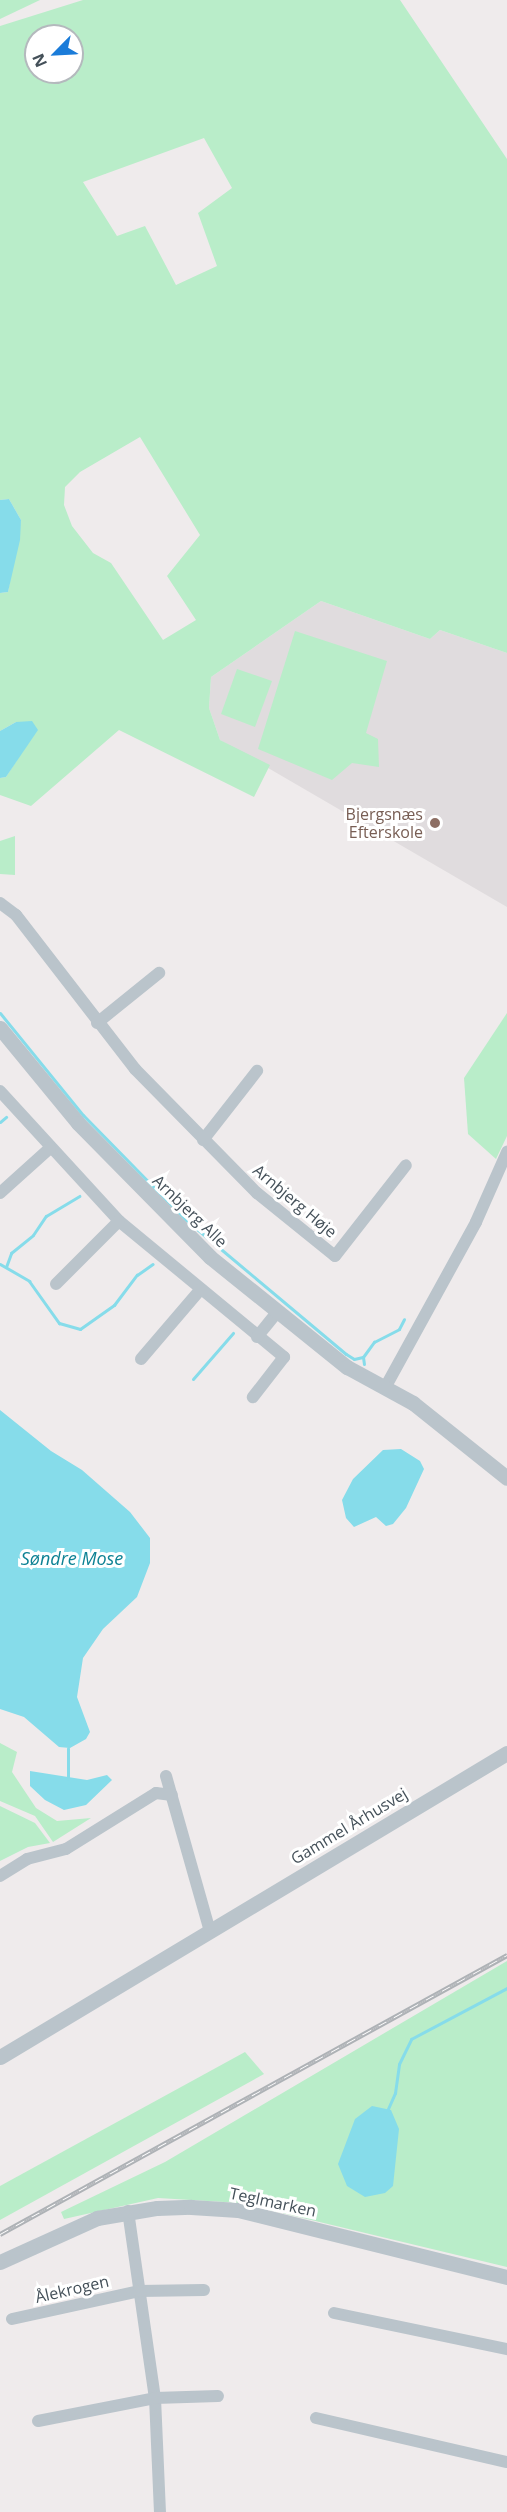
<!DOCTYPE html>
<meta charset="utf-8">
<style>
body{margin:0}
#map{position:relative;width:507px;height:2512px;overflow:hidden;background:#efebec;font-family:"Open Sans",sans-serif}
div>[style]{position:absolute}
.education>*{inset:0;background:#e0dcde}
.green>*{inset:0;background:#b9edc9}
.water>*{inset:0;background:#86dcea}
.stream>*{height:3px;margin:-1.5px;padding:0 1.5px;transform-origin:1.5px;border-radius:1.5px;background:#86dcea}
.minor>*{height:12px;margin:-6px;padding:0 6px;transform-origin:6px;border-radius:6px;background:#bac4cb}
.tertiary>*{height:15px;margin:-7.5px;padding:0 7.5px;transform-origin:7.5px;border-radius:7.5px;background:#bac4cb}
.rail>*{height:5px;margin-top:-2.5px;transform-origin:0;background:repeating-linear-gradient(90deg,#fff 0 9px,#aeb2b6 0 18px);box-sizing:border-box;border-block:2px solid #aeb2b6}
.dots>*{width:16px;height:16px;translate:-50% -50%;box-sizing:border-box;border:3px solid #fff;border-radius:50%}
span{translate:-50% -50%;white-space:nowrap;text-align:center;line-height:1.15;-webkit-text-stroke:6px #fff;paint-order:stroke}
.education-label{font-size:16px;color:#785e54}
.right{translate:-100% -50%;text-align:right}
.street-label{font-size:16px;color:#445059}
.water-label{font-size:18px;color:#0e8294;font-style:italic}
.north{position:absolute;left:24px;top:24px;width:60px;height:60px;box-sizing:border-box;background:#fff;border:2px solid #b4b9bd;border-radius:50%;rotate:246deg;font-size:16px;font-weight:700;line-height:24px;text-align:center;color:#445059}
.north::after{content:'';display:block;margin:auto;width:21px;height:27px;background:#1b7cd9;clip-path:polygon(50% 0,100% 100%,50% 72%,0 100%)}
</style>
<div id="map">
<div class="education">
<div style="clip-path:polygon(321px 601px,430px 639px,440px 630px,507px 653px,507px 907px,220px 740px,209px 708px,211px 677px)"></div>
</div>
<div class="green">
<div style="clip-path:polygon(0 0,40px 0,0 19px)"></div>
<div style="clip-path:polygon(evenodd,83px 0,400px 0,507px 159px,507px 653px,440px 630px,430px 639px,321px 601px,211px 677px,209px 708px,220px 740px,270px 765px,254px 797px,119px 730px,31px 806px,0 795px,0 778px,6px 777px,17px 760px,16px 722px,0 731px,0 593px,8px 592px,21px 520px,9px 499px,0 500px,0 26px,83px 0,36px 36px,72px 36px,72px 72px,36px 72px,36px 36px,83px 0,204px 138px,232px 188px,198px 213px,217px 266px,176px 285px,145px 226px,117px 236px,83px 182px,204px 138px,83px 0,140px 437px,200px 535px,167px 576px,196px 620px,163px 640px,111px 563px,93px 553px,72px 526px,64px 505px,65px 487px,80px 472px,140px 437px)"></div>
<div style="clip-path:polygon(295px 631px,387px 661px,366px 733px,378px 739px,379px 767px,352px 763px,332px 780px,258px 749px)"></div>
<div style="clip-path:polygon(237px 669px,272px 681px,255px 727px,221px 714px)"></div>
<div style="clip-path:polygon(15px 836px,15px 875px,0 874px,0 841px)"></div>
<div style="clip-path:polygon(507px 1013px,507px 1136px,496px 1159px,468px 1134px,464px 1078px)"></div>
<div style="clip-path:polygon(0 1743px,17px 1752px,12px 1772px,36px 1808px,57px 1821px,91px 1818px,53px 1842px,35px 1816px,0 1801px)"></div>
<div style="clip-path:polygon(0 1806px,35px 1823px,50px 1843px,28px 1847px,0 1861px)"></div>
<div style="clip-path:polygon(507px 1961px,507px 2267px,241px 2203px,158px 2198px,64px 2219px,61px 2212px,165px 2162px)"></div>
<div style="clip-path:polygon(245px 2052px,264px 2074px,0 2220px,0 2186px)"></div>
</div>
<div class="water">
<div style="clip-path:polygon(9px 499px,21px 520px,20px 540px,8px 592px,0 593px,0 500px)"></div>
<div style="clip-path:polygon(32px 721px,38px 730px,6px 777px,0 778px,0 731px,16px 722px)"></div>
<div style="clip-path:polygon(0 1410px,51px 1451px,82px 1470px,130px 1512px,150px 1538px,150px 1563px,137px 1597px,103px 1629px,83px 1658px,77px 1697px,90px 1732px,86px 1739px,70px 1748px,59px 1747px,24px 1717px,0 1709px)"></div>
<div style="clip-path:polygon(401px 1449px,420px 1461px,424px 1469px,406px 1508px,393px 1524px,386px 1526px,376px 1517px,354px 1527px,346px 1518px,342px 1500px,353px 1479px,383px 1450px)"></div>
<div style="clip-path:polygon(30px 1771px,87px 1780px,107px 1775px,112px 1780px,86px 1805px,64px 1810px,45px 1800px,30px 1786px)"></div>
<div style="clip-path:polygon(372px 2106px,391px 2110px,399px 2129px,393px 2186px,385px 2193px,365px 2197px,347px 2186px,338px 2164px,355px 2119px)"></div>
</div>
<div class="stream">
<div style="left:0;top:1013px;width:132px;rotate:50.9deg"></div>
<div style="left:83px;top:1115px;width:146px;rotate:45.6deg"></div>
<div style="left:185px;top:1219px;width:210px;rotate:40deg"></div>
<div style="left:346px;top:1354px;width:9px;rotate:32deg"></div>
<div style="left:354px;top:1359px;width:9px;rotate:-13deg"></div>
<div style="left:363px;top:1357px;width:7px;rotate:82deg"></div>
<div style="left:0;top:1122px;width:8px;rotate:-40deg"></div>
<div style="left:0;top:1264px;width:34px;rotate:30deg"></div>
<div style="left:29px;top:1281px;width:52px;rotate:54.5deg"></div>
<div style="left:59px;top:1323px;width:22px;rotate:16deg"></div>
<div style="left:80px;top:1329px;width:42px;rotate:-35.2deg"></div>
<div style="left:114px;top:1305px;width:38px;rotate:-53deg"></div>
<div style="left:137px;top:1275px;width:19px;rotate:-35deg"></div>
<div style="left:6px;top:1267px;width:15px;rotate:-70deg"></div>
<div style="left:11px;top:1253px;width:28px;rotate:-39deg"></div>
<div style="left:33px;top:1235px;width:23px;rotate:-56deg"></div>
<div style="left:46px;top:1216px;width:39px;rotate:-31deg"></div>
<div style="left:363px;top:1357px;width:19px;rotate:-54deg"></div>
<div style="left:374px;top:1342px;width:28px;rotate:-27deg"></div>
<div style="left:399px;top:1329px;width:11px;rotate:-63deg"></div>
<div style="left:193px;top:1379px;width:61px;rotate:-49deg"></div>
<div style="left:68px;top:1779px;width:31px;rotate:-90deg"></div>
<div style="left:387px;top:2111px;width:20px;rotate:-66deg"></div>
<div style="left:395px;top:2093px;width:29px;rotate:-82deg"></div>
<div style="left:399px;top:2064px;width:28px;rotate:-64deg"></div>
<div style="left:411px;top:2039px;width:109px;rotate:-28deg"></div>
</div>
<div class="minor">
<div style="left:0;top:903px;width:20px;rotate:37deg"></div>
<div style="left:16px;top:915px;width:195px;rotate:52.3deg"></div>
<div style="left:135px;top:1069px;width:174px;rotate:45.5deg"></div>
<div style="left:257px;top:1193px;width:100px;rotate:38.9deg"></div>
<div style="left:335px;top:1256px;width:115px;rotate:-52deg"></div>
<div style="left:97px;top:1023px;width:80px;rotate:-38.9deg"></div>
<div style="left:0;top:1091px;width:176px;rotate:47.5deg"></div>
<div style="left:119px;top:1221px;width:214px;rotate:39.5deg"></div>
<div style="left:284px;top:1357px;width:51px;rotate:127.8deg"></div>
<div style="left:203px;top:1140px;width:88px;rotate:-52deg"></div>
<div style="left:0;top:1193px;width:67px;rotate:-42deg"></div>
<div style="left:56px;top:1284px;width:89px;rotate:-45deg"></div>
<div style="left:257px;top:1337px;width:32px;rotate:-51deg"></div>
<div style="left:141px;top:1359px;width:91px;rotate:-49.5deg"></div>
<div style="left:386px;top:1386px;width:187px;rotate:-61.2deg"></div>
<div style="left:476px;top:1222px;width:77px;rotate:-66.1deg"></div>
<div style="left:166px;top:1776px;width:161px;rotate:74.2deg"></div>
<div style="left:0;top:1876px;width:32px;rotate:-32deg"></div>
<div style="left:27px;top:1859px;width:40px;rotate:-14.4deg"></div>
<div style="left:66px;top:1849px;width:106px;rotate:-31.9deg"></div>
<div style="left:156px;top:1793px;width:16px;rotate:7deg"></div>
<div style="left:128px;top:2211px;width:189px;rotate:81.8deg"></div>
<div style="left:155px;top:2398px;width:114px;rotate:87.5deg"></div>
<div style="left:334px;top:2313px;width:177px;rotate:11.8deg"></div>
<div style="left:12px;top:2319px;width:130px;rotate:-12.4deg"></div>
<div style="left:139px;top:2291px;width:65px;rotate:-0.9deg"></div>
<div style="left:316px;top:2418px;width:196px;rotate:13deg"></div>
<div style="left:38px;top:2421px;width:119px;rotate:-11.1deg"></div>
<div style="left:155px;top:2398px;width:63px;rotate:-1.8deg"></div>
</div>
<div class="tertiary">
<div style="left:0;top:1028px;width:123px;rotate:50.6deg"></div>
<div style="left:78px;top:1123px;width:188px;rotate:45.4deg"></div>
<div style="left:210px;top:1257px;width:176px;rotate:38.8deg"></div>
<div style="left:347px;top:1367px;width:75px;rotate:28.6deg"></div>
<div style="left:413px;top:1403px;width:120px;rotate:38.6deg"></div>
<div style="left:0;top:2057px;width:591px;rotate:-30.95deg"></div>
<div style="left:0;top:2262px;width:107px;rotate:-24.4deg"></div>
<div style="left:97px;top:2218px;width:61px;rotate:-9.5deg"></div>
<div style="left:157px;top:2208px;width:34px;rotate:-2deg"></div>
<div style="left:191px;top:2207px;width:47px;rotate:3.7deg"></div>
<div style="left:238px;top:2210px;width:277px;rotate:14deg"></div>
</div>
<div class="rail">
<div style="left:0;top:2234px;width:579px;rotate:-28.82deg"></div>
</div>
<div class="dots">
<div style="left:435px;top:823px;background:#8d6e63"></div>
</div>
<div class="education-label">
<span class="right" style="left:423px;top:823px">Bjergsnæs<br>Efterskole</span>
</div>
<div class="street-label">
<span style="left:295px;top:1201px;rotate:40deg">Arnbjerg Høje</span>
<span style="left:190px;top:1211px;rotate:44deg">Arnbjerg Alle</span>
<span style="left:349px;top:1826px;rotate:-31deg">Gammel Århusvej</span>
<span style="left:273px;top:2202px;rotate:12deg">Teglmarken</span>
<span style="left:72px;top:2289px;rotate:-13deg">Ålekrogen</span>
</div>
<div class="water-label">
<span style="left:72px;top:1558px">Søndre Mose</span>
</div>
<div class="north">N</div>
</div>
